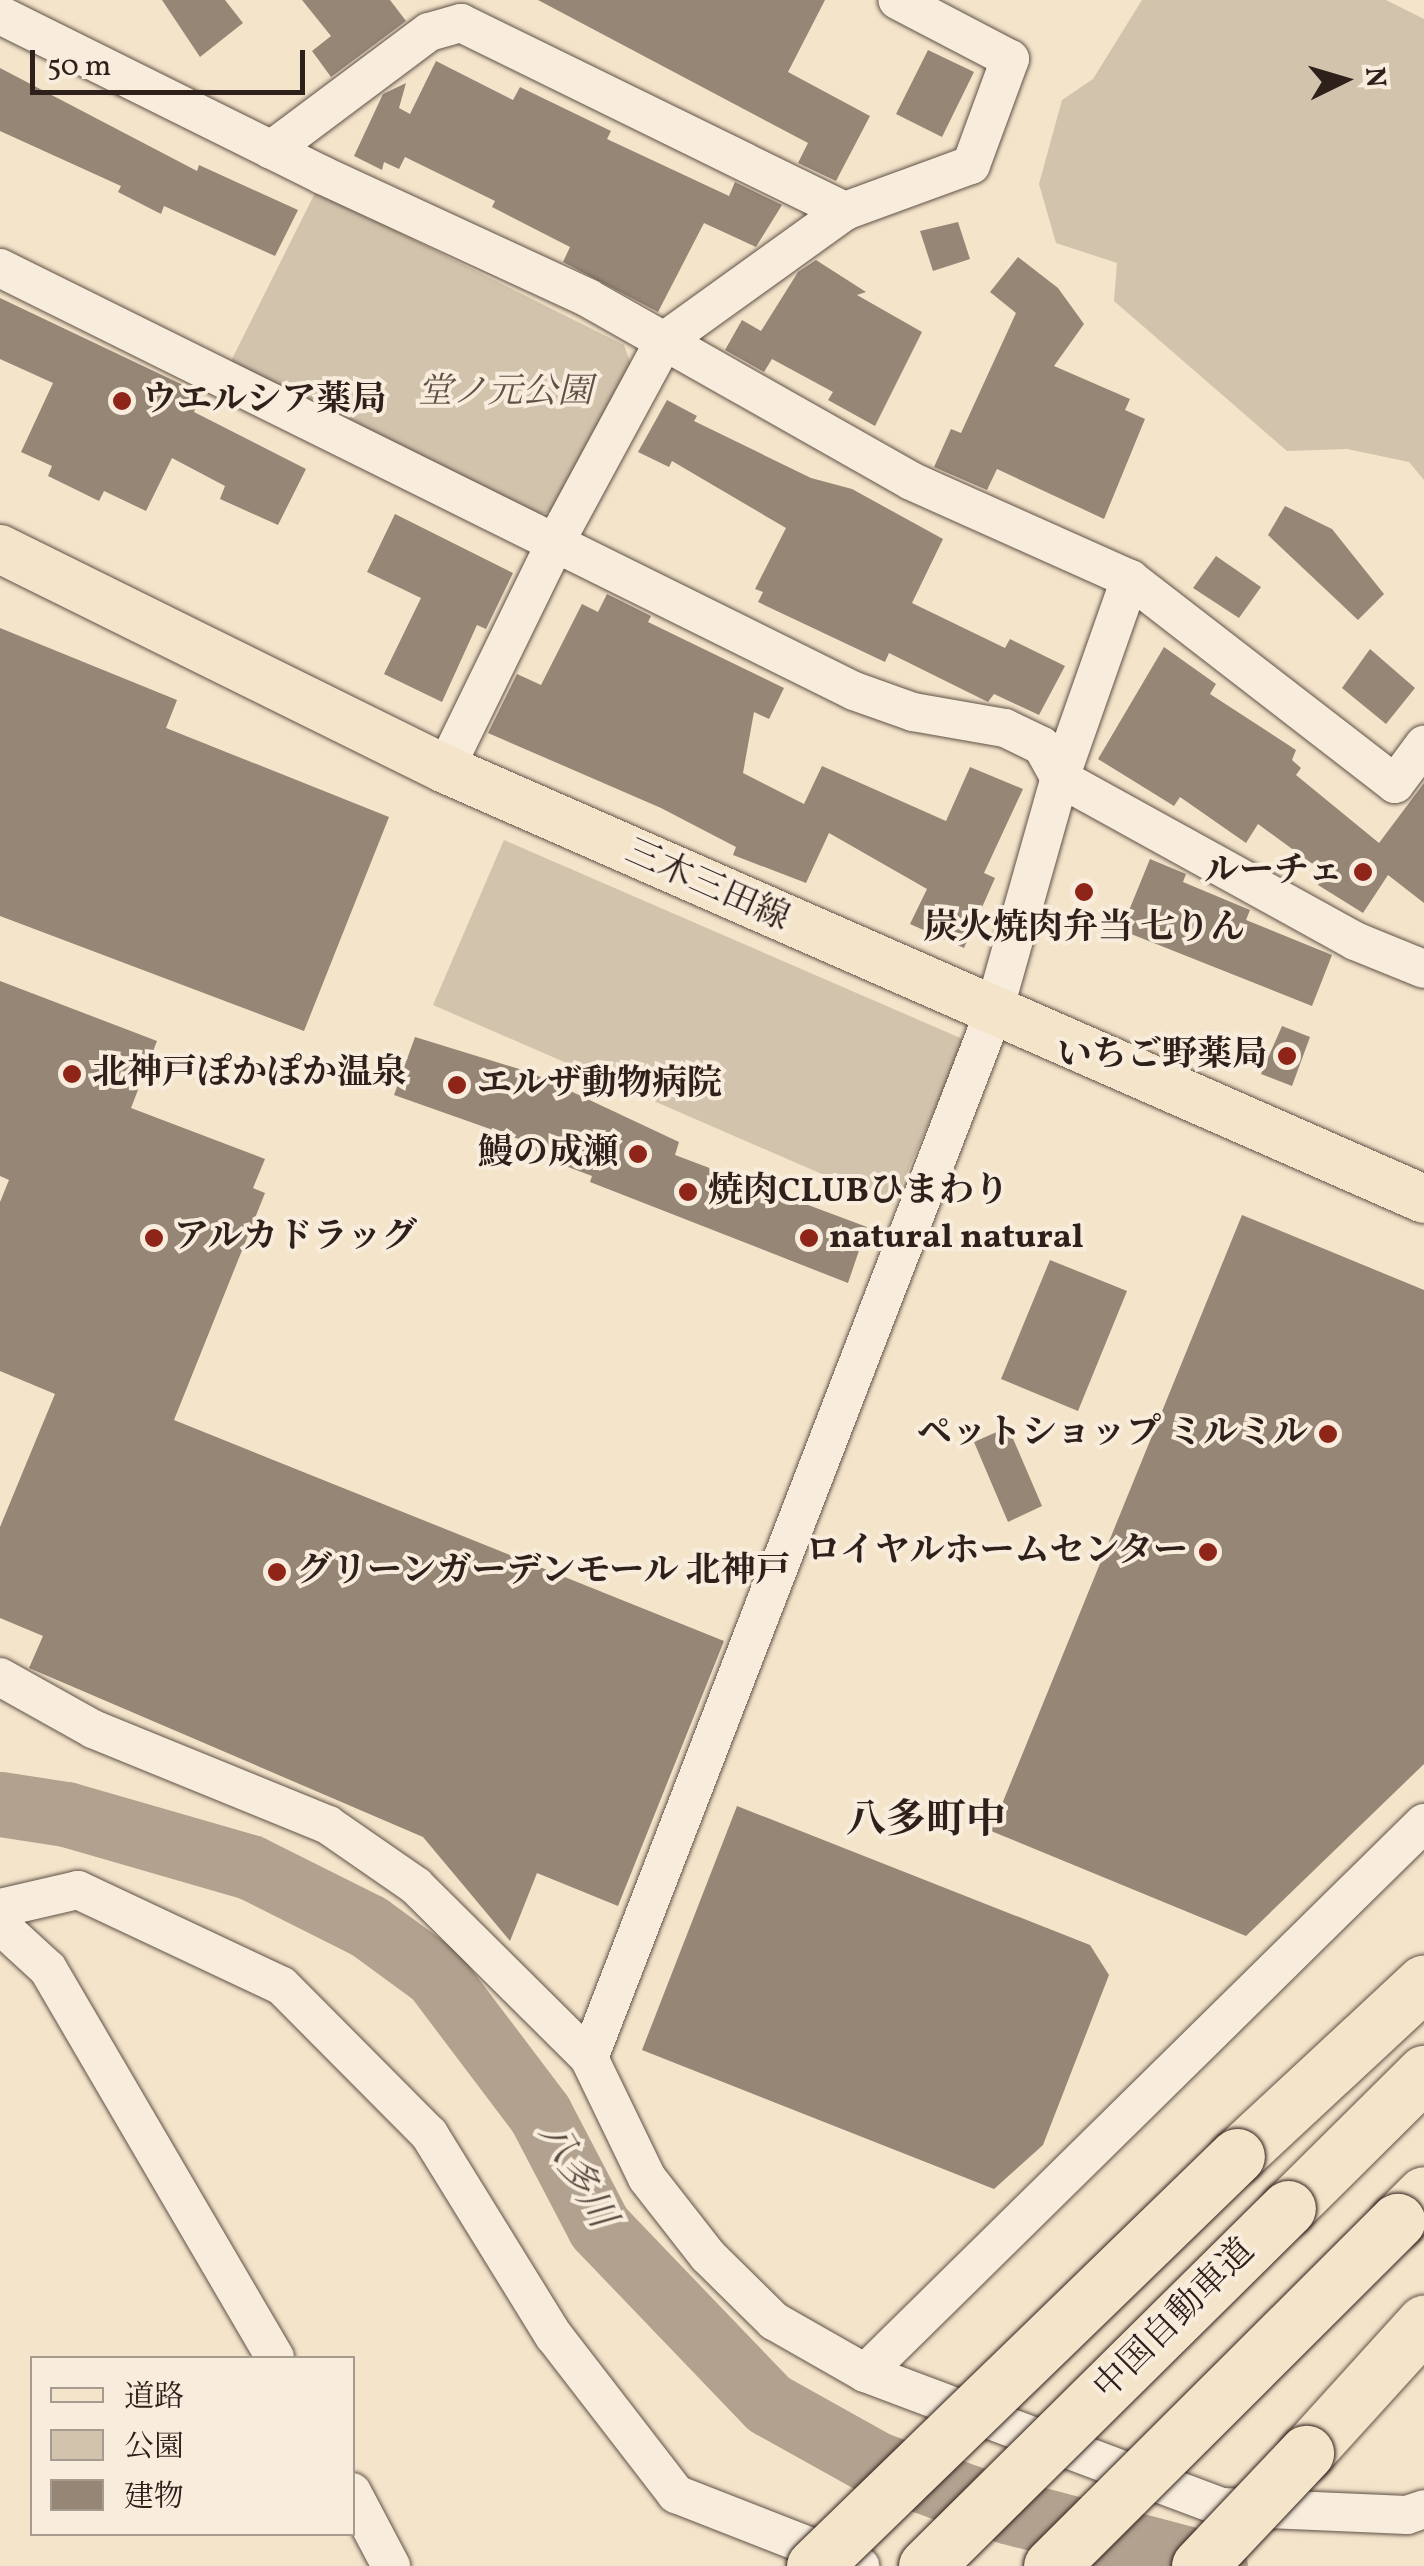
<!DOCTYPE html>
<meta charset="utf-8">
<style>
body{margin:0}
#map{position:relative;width:1424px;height:2566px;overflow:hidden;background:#f4e4ca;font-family:Vollkorn,"Noto Serif JP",serif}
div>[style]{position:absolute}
.green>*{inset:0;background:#d2c3ac}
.river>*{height:65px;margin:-32.5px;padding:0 32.5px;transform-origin:32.5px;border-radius:32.5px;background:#b1a18e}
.building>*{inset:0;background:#958676}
.roads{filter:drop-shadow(0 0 2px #605147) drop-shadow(0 0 2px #605147)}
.minor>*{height:38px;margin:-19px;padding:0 19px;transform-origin:19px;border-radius:19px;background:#f8eddd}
.major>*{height:48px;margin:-24px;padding:0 24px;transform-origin:24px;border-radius:24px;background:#f4e4ca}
.highway>*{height:55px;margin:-27.5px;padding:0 27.5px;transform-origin:27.5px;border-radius:27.5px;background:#f4e4ca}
.bridges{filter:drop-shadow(0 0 2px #2e201b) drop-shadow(0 0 2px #2e201b)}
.highway-bridge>*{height:55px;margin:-27.5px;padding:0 27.5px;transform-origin:27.5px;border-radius:27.5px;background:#f4e4ca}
.dots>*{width:28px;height:28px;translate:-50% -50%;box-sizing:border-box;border:5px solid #f8eddd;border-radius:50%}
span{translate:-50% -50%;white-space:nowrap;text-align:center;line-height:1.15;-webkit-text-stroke:8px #f8eddd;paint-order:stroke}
.park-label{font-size:35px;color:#5f5146;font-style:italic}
.poi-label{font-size:35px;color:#2e201b;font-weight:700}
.left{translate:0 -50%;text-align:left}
.right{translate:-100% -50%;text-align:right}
.street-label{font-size:35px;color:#2e201b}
.water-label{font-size:38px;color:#5c4d43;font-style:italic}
.quarter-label{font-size:40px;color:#2e201b;font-weight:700}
.legend{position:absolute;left:30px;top:2356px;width:325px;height:180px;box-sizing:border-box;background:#f8eddd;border:2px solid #a79b8f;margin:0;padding:12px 18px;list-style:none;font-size:30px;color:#2e201b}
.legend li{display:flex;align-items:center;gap:20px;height:50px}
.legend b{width:50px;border:2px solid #a79b8f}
.north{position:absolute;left:1294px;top:30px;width:100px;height:100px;-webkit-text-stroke:8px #f8eddd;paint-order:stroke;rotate:85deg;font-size:28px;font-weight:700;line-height:40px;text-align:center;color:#2e201b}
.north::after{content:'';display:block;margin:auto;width:35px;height:45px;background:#2e201b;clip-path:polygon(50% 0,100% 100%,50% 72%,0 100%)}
.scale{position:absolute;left:30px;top:50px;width:275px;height:45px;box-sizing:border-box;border:5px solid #2e201b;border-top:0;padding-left:12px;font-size:30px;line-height:35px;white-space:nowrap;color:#2e201b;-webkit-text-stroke:8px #f8eddd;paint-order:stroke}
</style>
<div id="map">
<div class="green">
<div style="clip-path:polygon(1142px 0,1386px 0,1424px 19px,1424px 480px,1409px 462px,1347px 449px,1287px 451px,1114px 301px,1117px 263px,1056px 243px,1039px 184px,1062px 100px,1093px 79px)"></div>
<div style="clip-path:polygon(316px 191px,624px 345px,632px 367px,556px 510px,535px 516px,230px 363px)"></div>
<div style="clip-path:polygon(504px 840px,965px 1040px,893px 1205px,433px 1005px)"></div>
</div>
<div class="river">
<div style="left:0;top:1804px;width:67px;rotate:8.6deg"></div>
<div style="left:66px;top:1814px;width:191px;rotate:16.1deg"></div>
<div style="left:250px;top:1867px;width:132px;rotate:26.6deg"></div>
<div style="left:368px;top:1926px;width:83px;rotate:36.2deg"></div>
<div style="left:435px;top:1975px;width:174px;rotate:52.9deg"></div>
<div style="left:540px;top:2114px;width:127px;rotate:62.4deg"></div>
<div style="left:599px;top:2227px;width:245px;rotate:46.2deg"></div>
<div style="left:769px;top:2404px;width:124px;rotate:29.1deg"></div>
<div style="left:877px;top:2464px;width:138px;rotate:19.9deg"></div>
<div style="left:1007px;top:2511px;width:215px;rotate:14.8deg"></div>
</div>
<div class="building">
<div style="clip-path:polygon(162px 0,225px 0,243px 23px,200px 57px)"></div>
<div style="clip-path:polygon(302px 0,390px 0,406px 21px,331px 77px,312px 51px,331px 36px)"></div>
<div style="clip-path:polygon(538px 0,825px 0,788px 72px,870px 116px,836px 181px,798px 163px,808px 143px)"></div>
<div style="clip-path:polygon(928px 50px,974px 72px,942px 137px,896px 114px)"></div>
<div style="clip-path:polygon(436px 61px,513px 100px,520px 87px,611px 131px,607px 139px,729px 196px,735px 182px,782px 205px,756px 247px,704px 223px,658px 312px,563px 262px,570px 247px,492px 207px,495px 201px,405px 157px,399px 169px,384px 162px,382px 170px,354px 156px,383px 94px,406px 83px,399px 108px,410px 114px)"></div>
<div style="clip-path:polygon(0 68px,197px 171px,199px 165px,298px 210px,275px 256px,164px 206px,161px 214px,118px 192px,121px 186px,0 131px)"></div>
<div style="clip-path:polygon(958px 222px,970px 259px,933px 271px,920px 231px)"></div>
<div style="clip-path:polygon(1018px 257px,1058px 288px,1084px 324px,1054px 366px,1130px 399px,1125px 410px,1145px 419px,1104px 519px,997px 469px,987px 490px,934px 467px,951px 429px,961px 433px,1016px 313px,990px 292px)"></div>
<div style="clip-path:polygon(816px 260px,866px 292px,857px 295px,922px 332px,875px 426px,828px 400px,833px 392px,772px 359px,764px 372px,725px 350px,742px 320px,761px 331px,798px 272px)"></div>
<div style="clip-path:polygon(0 298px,202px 394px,194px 412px,306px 469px,278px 525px,220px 499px,225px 486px,172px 458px,146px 511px,104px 491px,99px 501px,48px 476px,52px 466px,21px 452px,53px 383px,0 359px)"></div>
<div style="clip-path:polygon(667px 400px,697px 416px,694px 421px,811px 478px,852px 489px,943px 539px,912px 603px,1005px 648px,1010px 639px,1065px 666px,1039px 715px,994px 694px,988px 702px,889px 653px,885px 662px,758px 602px,763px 592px,755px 589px,786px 528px,672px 461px,669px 467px,638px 452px)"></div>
<div style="clip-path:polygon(1285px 506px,1332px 529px,1384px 594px,1358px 620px,1268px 535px)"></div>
<div style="clip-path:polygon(395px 514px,513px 573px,486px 629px,477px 625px,442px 702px,384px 674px,421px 598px,367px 572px)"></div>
<div style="clip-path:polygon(1216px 556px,1261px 587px,1239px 618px,1193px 588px)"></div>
<div style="clip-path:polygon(607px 594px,651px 616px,648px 622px,784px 688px,769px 719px,754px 712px,743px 773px,804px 804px,822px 766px,946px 821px,970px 767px,1023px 789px,984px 873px,995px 878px,964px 948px,910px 924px,927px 889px,829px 833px,806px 883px,733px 855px,736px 847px,661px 808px,488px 733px,517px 674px,541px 685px,582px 604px,598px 612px)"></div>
<div style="clip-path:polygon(0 628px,177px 700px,166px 728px,389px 817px,304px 1031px,0 916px)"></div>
<div style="clip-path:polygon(1164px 647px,1216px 684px,1210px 694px,1296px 750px,1292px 760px,1301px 768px,1296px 775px,1379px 843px,1424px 783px,1424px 903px,1388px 875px,1363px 913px,1318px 885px,1325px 873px,1258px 824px,1246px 843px,1180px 797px,1174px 806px,1098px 759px)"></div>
<div style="clip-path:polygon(1370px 649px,1415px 688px,1386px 724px,1342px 688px)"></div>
<div style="clip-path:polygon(1150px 859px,1186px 874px,1183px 882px,1250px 910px,1246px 920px,1332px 955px,1312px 1006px,1121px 930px)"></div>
<div style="clip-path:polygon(0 981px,157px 1041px,131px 1108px,265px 1159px,253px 1188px,265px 1193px,174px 1420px,724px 1641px,618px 1906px,537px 1873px,510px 1941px,423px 1837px,29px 1668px,43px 1636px,0 1618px,0 1527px,55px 1394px,0 1371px,0 1202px,9px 1180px,0 1176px)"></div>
<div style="clip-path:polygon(1282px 1026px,1310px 1037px,1292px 1086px,1261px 1074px)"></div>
<div style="clip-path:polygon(415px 1037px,532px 1073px,679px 1142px,675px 1155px,867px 1227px,848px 1283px,590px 1182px,592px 1176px,539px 1156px,533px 1144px,394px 1095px)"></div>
<div style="clip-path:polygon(1242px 1215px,1424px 1290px,1424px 1764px,1246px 1936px,991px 1831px)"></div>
<div style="clip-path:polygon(1050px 1260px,1127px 1291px,1078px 1411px,1001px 1379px)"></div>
<div style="clip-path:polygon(1008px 1427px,1042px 1506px,1008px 1522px,974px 1442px)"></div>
<div style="clip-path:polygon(737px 1806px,1090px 1945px,1109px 1975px,1043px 2145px,994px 2189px,642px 2050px)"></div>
</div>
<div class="roads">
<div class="minor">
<div style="left:0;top:15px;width:360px;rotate:26.4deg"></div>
<div style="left:322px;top:175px;width:293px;rotate:24.8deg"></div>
<div style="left:588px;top:298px;width:371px;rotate:29.5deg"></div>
<div style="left:911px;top:481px;width:240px;rotate:24.1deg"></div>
<div style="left:1130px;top:579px;width:335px;rotate:37.7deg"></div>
<div style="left:1395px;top:784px;width:49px;rotate:-53.4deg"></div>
<div style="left:271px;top:150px;width:197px;rotate:-36.8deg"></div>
<div style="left:429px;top:32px;width:33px;rotate:-16deg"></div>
<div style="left:461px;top:23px;width:428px;rotate:26.1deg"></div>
<div style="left:0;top:268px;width:953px;rotate:26.35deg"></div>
<div style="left:854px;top:691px;width:63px;rotate:19.6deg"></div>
<div style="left:913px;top:712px;width:93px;rotate:9.9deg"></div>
<div style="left:1005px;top:728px;width:41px;rotate:25.9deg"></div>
<div style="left:1042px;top:746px;width:37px;rotate:61deg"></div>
<div style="left:1060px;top:778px;width:337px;rotate:28.9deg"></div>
<div style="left:1355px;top:941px;width:74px;rotate:22.1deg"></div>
<div style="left:445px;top:769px;width:254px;rotate:-64deg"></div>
<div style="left:556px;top:541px;width:227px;rotate:-61.6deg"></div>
<div style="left:664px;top:341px;width:223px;rotate:-35.7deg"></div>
<div style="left:845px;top:211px;width:134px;rotate:-20.1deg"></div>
<div style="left:971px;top:165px;width:113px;rotate:-69.8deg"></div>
<div style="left:1010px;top:59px;width:127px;rotate:-152.4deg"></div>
<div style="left:0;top:1677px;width:107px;rotate:29.2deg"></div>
<div style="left:93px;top:1729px;width:254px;rotate:22.2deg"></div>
<div style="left:328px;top:1825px;width:107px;rotate:34.7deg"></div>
<div style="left:416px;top:1886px;width:244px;rotate:44.8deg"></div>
<div style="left:589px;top:2058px;width:133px;rotate:64.2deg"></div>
<div style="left:647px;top:2178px;width:99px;rotate:52deg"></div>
<div style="left:708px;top:2256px;width:93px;rotate:44.6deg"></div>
<div style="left:774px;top:2321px;width:105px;rotate:29.7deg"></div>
<div style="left:865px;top:2373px;width:381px;rotate:20.6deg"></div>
<div style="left:1222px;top:2507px;width:185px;rotate:2.5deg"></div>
<div style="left:1407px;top:2515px;width:18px;rotate:-19deg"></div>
<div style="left:0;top:1908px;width:80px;rotate:-13deg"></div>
<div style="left:78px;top:1890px;width:225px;rotate:25.2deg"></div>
<div style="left:282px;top:1986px;width:209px;rotate:45.2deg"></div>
<div style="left:429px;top:2134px;width:238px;rotate:58.3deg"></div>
<div style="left:554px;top:2336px;width:200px;rotate:52.3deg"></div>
<div style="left:676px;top:2494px;width:198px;rotate:21.4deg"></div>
<div style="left:0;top:1925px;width:65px;rotate:42.5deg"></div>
<div style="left:48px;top:1969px;width:450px;rotate:59.7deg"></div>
<div style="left:589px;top:2058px;width:1119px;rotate:-68.84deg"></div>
<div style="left:993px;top:1014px;width:245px;rotate:-74.2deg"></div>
<div style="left:1060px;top:778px;width:211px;rotate:-70.6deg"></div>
<div style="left:865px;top:2373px;width:784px;rotate:-44.54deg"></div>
<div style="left:352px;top:2492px;width:84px;rotate:62.2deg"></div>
</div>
<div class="major">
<div style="left:0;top:549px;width:496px;rotate:26.3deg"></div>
<div style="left:445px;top:769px;width:1069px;rotate:23.71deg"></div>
</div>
<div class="highway">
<div style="left:1237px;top:2156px;width:255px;rotate:-42.9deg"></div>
<div style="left:1288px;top:2208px;width:192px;rotate:-44.8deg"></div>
<div style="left:1397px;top:2221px;width:38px;rotate:-45deg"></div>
<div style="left:1306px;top:2453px;width:176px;rotate:-47.8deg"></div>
</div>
</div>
<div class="bridges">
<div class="highway-bridge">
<div style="left:814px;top:2566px;width:589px;rotate:-44.11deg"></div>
<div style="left:926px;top:2566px;width:509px;rotate:-44.68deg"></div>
<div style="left:1051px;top:2566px;width:489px;rotate:-44.9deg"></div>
<div style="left:1199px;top:2566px;width:156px;rotate:-46.6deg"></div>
</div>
</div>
<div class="dots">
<div style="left:122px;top:401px;background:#8f2418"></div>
<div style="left:1363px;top:872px;background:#8f2418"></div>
<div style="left:1084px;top:892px;background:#8f2418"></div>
<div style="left:1287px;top:1056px;background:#8f2418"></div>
<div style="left:72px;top:1074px;background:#8f2418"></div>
<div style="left:457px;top:1085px;background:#8f2418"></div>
<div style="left:638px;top:1154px;background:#8f2418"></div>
<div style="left:688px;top:1192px;background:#8f2418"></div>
<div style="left:154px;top:1238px;background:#8f2418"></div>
<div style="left:809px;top:1238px;background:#8f2418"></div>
<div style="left:1328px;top:1434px;background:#8f2418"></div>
<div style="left:1208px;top:1552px;background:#8f2418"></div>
<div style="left:277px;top:1572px;background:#8f2418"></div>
</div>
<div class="park-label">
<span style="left:505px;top:393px">堂ノ元公園</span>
</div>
<div class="poi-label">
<span class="left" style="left:142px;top:401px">ウエルシア薬局</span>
<span class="right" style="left:1343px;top:872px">ルーチェ</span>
<span style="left:1084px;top:929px">炭火焼肉弁当 七りん</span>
<span class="right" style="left:1267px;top:1056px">いちご野薬局</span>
<span class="left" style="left:92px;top:1074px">北神戸ぽかぽか温泉</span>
<span class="left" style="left:477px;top:1085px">エルザ動物病院</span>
<span class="right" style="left:618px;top:1154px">鰻の成瀬</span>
<span class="left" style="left:708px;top:1192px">焼肉CLUBひまわり</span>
<span class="left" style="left:174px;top:1238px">アルカドラッグ</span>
<span class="left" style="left:829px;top:1238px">natural natural</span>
<span class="right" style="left:1308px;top:1434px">ペットショップ ミルミル</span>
<span class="right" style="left:1188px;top:1552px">ロイヤルホームセンター</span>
<span class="left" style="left:297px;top:1572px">グリーンガーデンモール 北神戸</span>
</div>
<div class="street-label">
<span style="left:707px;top:886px;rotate:24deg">三木三田線</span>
<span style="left:1175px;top:2320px;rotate:-45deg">中国自動車道</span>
</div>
<div class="water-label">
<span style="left:575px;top:2176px;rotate:60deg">八多川</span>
</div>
<div class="quarter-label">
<span style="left:926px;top:1822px">八多町中</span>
</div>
<ul class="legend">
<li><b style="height:12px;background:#f4e4ca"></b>道路</li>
<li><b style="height:28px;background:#d2c3ac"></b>公園</li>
<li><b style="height:28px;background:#958676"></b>建物</li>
</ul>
<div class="north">N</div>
<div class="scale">50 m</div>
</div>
